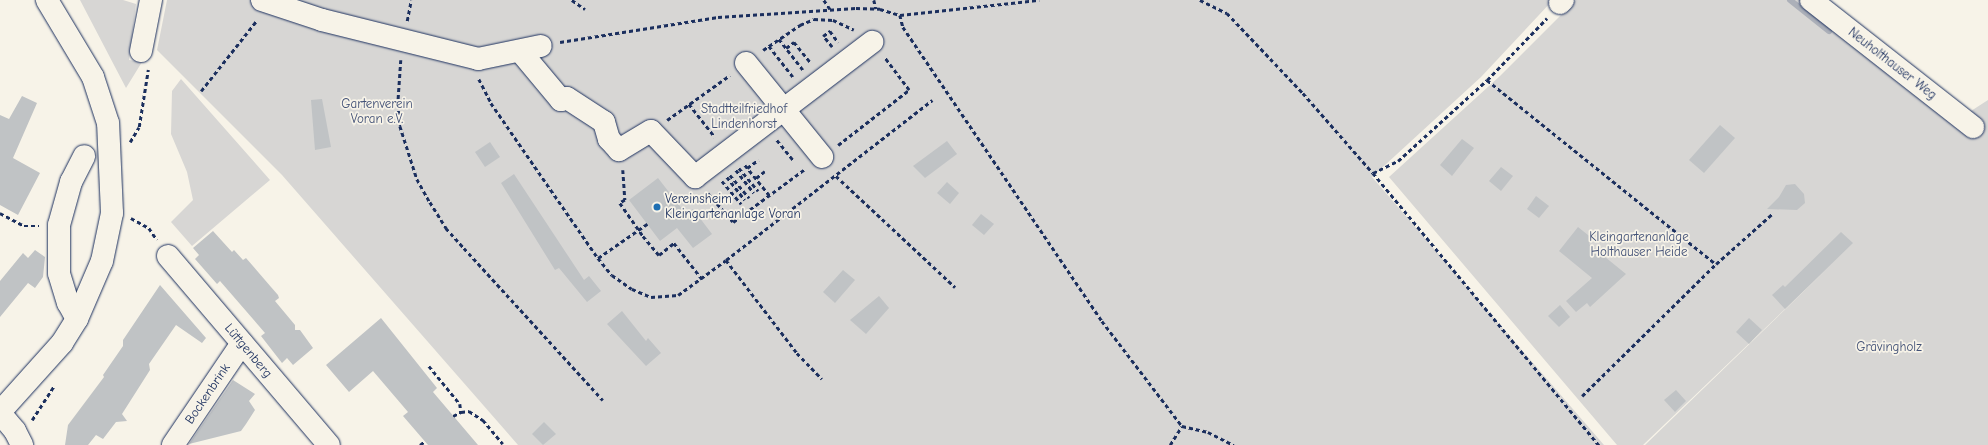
<!DOCTYPE html>
<meta charset="utf-8">
<style>
body{margin:0}
#map{position:relative;width:1988px;height:445px;overflow:hidden;background:#f7f3e8;font-family:"Comic Neue",sans-serif}
div>[style]{position:absolute}
.green>*{inset:0;background:#d7d6d4}
.stream>*{height:6px;margin:-3px;padding:0 3px;transform-origin:3px;border-radius:3px;background:#acb0b9}
.building>*{inset:0;background:#c0c3c5}
.path>*{height:2.5px;margin-top:-1.25px;transform-origin:0;background:repeating-linear-gradient(90deg,#1b2f5e 0 4px,transparent 0 7px)}
.roads{filter:drop-shadow(0 0 1px #1b2f5e) drop-shadow(0 0 1px #1b2f5e)}
.minor>*{height:22px;margin:-11px;padding:0 11px;transform-origin:11px;border-radius:11px;background:#f7f3e8}
.major>*{height:22px;margin:-11px;padding:0 11px;transform-origin:11px;border-radius:11px;background:#f7f3e8}
.dots>*{width:11px;height:11px;translate:-50% -50%;box-sizing:border-box;border:2px solid #f7f3e8;border-radius:50%}
span{translate:-50% -50%;white-space:nowrap;text-align:center;line-height:1.15;-webkit-text-stroke:3.5px #f7f3e8;paint-order:stroke}
.street-label{font-size:13px;color:#1b2f5e}
.park-label{font-size:13px;color:#415076}
.poi-label{font-size:13px;color:#1b2f5e}
.left{translate:0 -50%;text-align:left}
</style>
<div id="map">
<div class="green">
<div style="clip-path:polygon(80px 0,123px 0,136px 4px,129px 60px,142px 62px,126px 88px)"></div>
<div style="clip-path:polygon(167px 0,1553px 0,1481px 77px,1372px 177px,1604px 445px,518px 445px,282px 175px,157px 50px)"></div>
<div style="clip-path:polygon(1576px 0,1802px 0,1957px 120px,1988px 100px,1988px 445px,1645px 445px,1828px 268px,1643px 445px,1617px 445px,1389px 177px,1500px 76px)"></div>
<div style="clip-path:polygon(181px 79px,270px 180px,192px 246px,171px 222px,193px 200px,187px 172px,171px 134px,172px 91px)"></div>
</div>
<div class="stream">
<div style="left:1790px;top:0;width:50px;rotate:38.5deg"></div>
</div>
<div class="building">
<div style="clip-path:polygon(22px 96px,37px 103px,13px 158px,40px 173px,18px 215px,0 205px,0 115px,9px 119px)"></div>
<div style="clip-path:polygon(322px 99px,331px 147px,315px 150px,311px 100px)"></div>
<div style="clip-path:polygon(1720px 125px,1735px 138px,1704px 173px,1689px 160px)"></div>
<div style="clip-path:polygon(1462px 139px,1474px 148px,1452px 176px,1440px 165px)"></div>
<div style="clip-path:polygon(947px 141px,957px 154px,925px 178px,913px 166px)"></div>
<div style="clip-path:polygon(490px 142px,500px 157px,485px 167px,475px 152px)"></div>
<div style="clip-path:polygon(1501px 167px,1513px 176px,1501px 191px,1489px 181px)"></div>
<div style="clip-path:polygon(514px 174px,584px 280px,589px 276px,601px 291px,587px 302px,559px 268px,555px 270px,501px 183px)"></div>
<div style="clip-path:polygon(658px 178px,686px 214px,693px 209px,712px 234px,693px 248px,677px 228px,660px 241px,629px 200px)"></div>
<div style="clip-path:polygon(947px 182px,959px 193px,950px 204px,937px 193px)"></div>
<div style="clip-path:polygon(1795px 184px,1804px 194px,1805px 203px,1797px 210px,1767px 209px,1779px 197px,1786px 185px)"></div>
<div style="clip-path:polygon(1536px 196px,1549px 206px,1539px 218px,1527px 209px)"></div>
<div style="clip-path:polygon(981px 214px,994px 224px,984px 235px,972px 225px)"></div>
<div style="clip-path:polygon(1578px 227px,1593px 239px,1589px 244px,1626px 274px,1590px 307px,1587px 303px,1576px 312px,1566px 301px,1592px 278px,1559px 251px)"></div>
<div style="clip-path:polygon(213px 231px,232px 252px,234px 250px,243px 260px,246px 258px,271px 287px,278px 295px,279px 298px,275px 301px,295px 325px,295px 330px,300px 330px,313px 348px,293px 365px,287px 358px,282px 363px,261px 336px,265px 333px,220px 281px,217px 284px,195px 259px,199px 255px,193px 248px)"></div>
<div style="clip-path:polygon(1841px 232px,1853px 243px,1785px 309px,1772px 295px,1783px 285px,1785px 287px)"></div>
<div style="clip-path:polygon(35px 250px,45px 257px,43px 277px,35px 288px,28px 283px,0 317px,0 281px,23px 253px,28px 258px)"></div>
<div style="clip-path:polygon(843px 270px,855px 280px,835px 303px,823px 292px)"></div>
<div style="clip-path:polygon(160px 285px,206px 338px,202px 343px,176px 325px,149px 364px,150px 370px,122px 414px,127px 421px,116px 422px,103px 439px,96px 435px,88px 445px,65px 445px,68px 425px,104px 377px,103px 375px,123px 346px,123px 340px)"></div>
<div style="clip-path:polygon(879px 296px,889px 308px,866px 334px,850px 320px)"></div>
<div style="clip-path:polygon(1560px 305px,1570px 317px,1559px 327px,1548px 316px)"></div>
<div style="clip-path:polygon(622px 311px,646px 341px,648px 338px,661px 353px,646px 366px,607px 324px)"></div>
<div style="clip-path:polygon(381px 318px,437px 388px,433px 392px,478px 445px,428px 445px,403px 416px,408px 412px,373px 371px,349px 392px,326px 365px)"></div>
<div style="clip-path:polygon(1749px 318px,1762px 330px,1749px 344px,1736px 332px)"></div>
<div style="clip-path:polygon(233px 380px,255px 394px,249px 401px,255px 410px,246px 424px,241px 431px,189px 444px)"></div>
<div style="clip-path:polygon(1676px 390px,1686px 401px,1675px 412px,1664px 400px)"></div>
<div style="clip-path:polygon(544px 422px,556px 434px,543px 445px,532px 434px)"></div>
</div>
<div class="path">
<div style="left:572px;top:0;width:16px;rotate:35deg"></div>
<div style="left:824px;top:0;width:11px;rotate:56deg"></div>
<div style="left:874px;top:0;width:9px;rotate:77deg"></div>
<div style="left:1200px;top:0;width:30px;rotate:26deg"></div>
<div style="left:1227px;top:13px;width:110px;rotate:46.5deg"></div>
<div style="left:1303px;top:93px;width:106px;rotate:48.8deg"></div>
<div style="left:1373px;top:173px;width:354px;rotate:50.3deg"></div>
<div style="left:900px;top:15px;width:12px;rotate:76deg"></div>
<div style="left:903px;top:27px;width:355px;rotate:55.9deg"></div>
<div style="left:1102px;top:321px;width:132px;rotate:52.7deg"></div>
<div style="left:1182px;top:426px;width:27px;rotate:13deg"></div>
<div style="left:1208px;top:432px;width:29px;rotate:27deg"></div>
<div style="left:407px;top:21px;width:21px;rotate:-79deg"></div>
<div style="left:779px;top:39px;width:39px;rotate:52deg"></div>
<div style="left:560px;top:42px;width:160px;rotate:-9deg"></div>
<div style="left:718px;top:17px;width:138px;rotate:-3.7deg"></div>
<div style="left:856px;top:8px;width:24px;rotate:2deg"></div>
<div style="left:880px;top:9px;width:21px;rotate:17deg"></div>
<div style="left:900px;top:15px;width:140px;rotate:-6.2deg"></div>
<div style="left:769px;top:46px;width:39px;rotate:52deg"></div>
<div style="left:832px;top:47px;width:14px;rotate:-129deg"></div>
<div style="left:823px;top:36px;width:9px;rotate:-36deg"></div>
<div style="left:830px;top:31px;width:14px;rotate:54deg"></div>
<div style="left:786px;top:48px;width:10px;rotate:-37deg"></div>
<div style="left:794px;top:42px;width:27px;rotate:51deg"></div>
<div style="left:763px;top:50px;width:45px;rotate:-34deg"></div>
<div style="left:800px;top:25px;width:15px;rotate:-23deg"></div>
<div style="left:814px;top:19px;width:19px;rotate:3deg"></div>
<div style="left:833px;top:20px;width:23px;rotate:25deg"></div>
<div style="left:401px;top:60px;width:44px;rotate:93.9deg"></div>
<div style="left:398px;top:104px;width:22px;rotate:85deg"></div>
<div style="left:400px;top:126px;width:56px;rotate:72.2deg"></div>
<div style="left:417px;top:179px;width:26px;rotate:61deg"></div>
<div style="left:430px;top:202px;width:31px;rotate:58deg"></div>
<div style="left:446px;top:228px;width:27px;rotate:48deg"></div>
<div style="left:464px;top:248px;width:206px;rotate:47.6deg"></div>
<div style="left:479px;top:79px;width:27px;rotate:63deg"></div>
<div style="left:491px;top:103px;width:188px;rotate:55.4deg"></div>
<div style="left:598px;top:258px;width:22px;rotate:51deg"></div>
<div style="left:612px;top:275px;width:24px;rotate:35deg"></div>
<div style="left:632px;top:289px;width:21px;rotate:23deg"></div>
<div style="left:651px;top:297px;width:27px;rotate:-4deg"></div>
<div style="left:678px;top:295px;width:59px;rotate:-36.1deg"></div>
<div style="left:726px;top:260px;width:117px;rotate:52.6deg"></div>
<div style="left:797px;top:353px;width:36px;rotate:46deg"></div>
<div style="left:1487px;top:80px;width:294px;rotate:38.8deg"></div>
<div style="left:1716px;top:264px;width:76px;rotate:-41.8deg"></div>
<div style="left:201px;top:91px;width:90px;rotate:-51.7deg"></div>
<div style="left:689px;top:104px;width:42px;rotate:51.8deg"></div>
<div style="left:667px;top:120px;width:77px;rotate:-35.5deg"></div>
<div style="left:777px;top:140px;width:27px;rotate:51deg"></div>
<div style="left:130px;top:142px;width:17px;rotate:-59deg"></div>
<div style="left:139px;top:127px;width:58px;rotate:-81deg"></div>
<div style="left:838px;top:145px;width:90px;rotate:-37.8deg"></div>
<div style="left:909px;top:90px;width:41px;rotate:-127.1deg"></div>
<div style="left:745px;top:165px;width:38px;rotate:51deg"></div>
<div style="left:739px;top:168px;width:30px;rotate:50deg"></div>
<div style="left:747px;top:168px;width:14px;rotate:-36deg"></div>
<div style="left:623px;top:170px;width:30px;rotate:86deg"></div>
<div style="left:625px;top:200px;width:6px;rotate:149deg"></div>
<div style="left:620px;top:203px;width:40px;rotate:55.1deg"></div>
<div style="left:643px;top:236px;width:25px;rotate:50deg"></div>
<div style="left:659px;top:255px;width:19px;rotate:-39deg"></div>
<div style="left:674px;top:243px;width:46px;rotate:52.1deg"></div>
<div style="left:736px;top:170px;width:29px;rotate:52deg"></div>
<div style="left:1373px;top:173px;width:28px;rotate:-26deg"></div>
<div style="left:1398px;top:161px;width:120px;rotate:-42.3deg"></div>
<div style="left:1487px;top:80px;width:86px;rotate:-45.9deg"></div>
<div style="left:730px;top:175px;width:30px;rotate:50deg"></div>
<div style="left:836px;top:176px;width:163px;rotate:43deg"></div>
<div style="left:727px;top:177px;width:29px;rotate:52deg"></div>
<div style="left:756px;top:178px;width:11px;rotate:-38deg"></div>
<div style="left:722px;top:181px;width:30px;rotate:50deg"></div>
<div style="left:708px;top:193px;width:38px;rotate:49deg"></div>
<div style="left:733px;top:222px;width:89px;rotate:-36.4deg"></div>
<div style="left:0;top:213px;width:27px;rotate:28deg"></div>
<div style="left:24px;top:226px;width:15px"></div>
<div style="left:131px;top:218px;width:21px;rotate:29deg"></div>
<div style="left:149px;top:228px;width:14px;rotate:56deg"></div>
<div style="left:598px;top:258px;width:60px;rotate:-34.8deg"></div>
<div style="left:726px;top:260px;width:261px;rotate:-37.8deg"></div>
<div style="left:429px;top:366px;width:49px;rotate:50.8deg"></div>
<div style="left:460px;top:404px;width:8px;rotate:83deg"></div>
<div style="left:461px;top:412px;width:8px;rotate:-7deg"></div>
<div style="left:469px;top:411px;width:17px;rotate:33deg"></div>
<div style="left:483px;top:420px;width:31px;rotate:50deg"></div>
<div style="left:1582px;top:396px;width:188px;rotate:-44.6deg"></div>
<div style="left:453px;top:416px;width:9px;rotate:-27deg"></div>
<div style="left:32px;top:420px;width:40px;rotate:-57.1deg"></div>
<div style="left:420px;top:445px;width:6px;rotate:-39deg"></div>
<div style="left:1170px;top:445px;width:22px;rotate:-58deg"></div>
</div>
<div class="roads">
<div class="minor">
<div style="left:262px;top:0;width:63px;rotate:18.4deg"></div>
<div style="left:322px;top:20px;width:161px;rotate:14deg"></div>
<div style="left:478px;top:59px;width:64px;rotate:-11.7deg"></div>
<div style="left:1811px;top:0;width:206px;rotate:38.1deg"></div>
<div style="left:1560px;top:3px;width:4px;rotate:-45deg"></div>
<div style="left:141px;top:51px;width:52px;rotate:-78.9deg"></div>
<div style="left:520px;top:51px;width:64px;rotate:50.1deg"></div>
<div style="left:561px;top:100px;width:6px;rotate:-18deg"></div>
<div style="left:567px;top:98px;width:44px;rotate:33deg"></div>
<div style="left:604px;top:122px;width:18px;rotate:74deg"></div>
<div style="left:609px;top:139px;width:15px;rotate:48deg"></div>
<div style="left:619px;top:150px;width:37px;rotate:-31deg"></div>
<div style="left:651px;top:131px;width:64px;rotate:46.3deg"></div>
<div style="left:695px;top:177px;width:223px;rotate:-37.3deg"></div>
<div style="left:746px;top:63px;width:121px;rotate:51deg"></div>
<div style="left:168px;top:256px;width:248px;rotate:49.6deg"></div>
<div style="left:77px;top:319px;width:18px;rotate:-119deg"></div>
<div style="left:68px;top:303px;width:31px;rotate:-107deg"></div>
<div style="left:59px;top:273px;width:48px;rotate:-90deg"></div>
<div style="left:59px;top:225px;width:45px;rotate:-74.4deg"></div>
<div style="left:71px;top:182px;width:29px;rotate:-63deg"></div>
<div style="left:173px;top:445px;width:123px;rotate:-55.9deg"></div>
</div>
<div class="major">
<div style="left:0;top:412px;width:93px;rotate:-48.1deg"></div>
<div style="left:62px;top:343px;width:28px;rotate:-58deg"></div>
<div style="left:77px;top:319px;width:63px;rotate:-66.7deg"></div>
<div style="left:102px;top:261px;width:49px;rotate:-78.2deg"></div>
<div style="left:112px;top:213px;width:90px;rotate:-92.5deg"></div>
<div style="left:108px;top:123px;width:48px;rotate:-108.1deg"></div>
<div style="left:93px;top:77px;width:90px;rotate:-120.9deg"></div>
<div style="left:0;top:413px;width:23px;rotate:50deg"></div>
<div style="left:15px;top:431px;width:16px;rotate:63deg"></div>
</div>
</div>
<div class="dots">
<div style="left:657px;top:207px;background:#1f6fb2"></div>
</div>
<div class="street-label">
<span style="left:1892px;top:64px;rotate:38deg">Neuholthauser Weg</span>
<span style="left:248px;top:351px;rotate:50deg">Lüttgenberg</span>
<span style="left:208px;top:394px;rotate:-56deg">Bockenbrink</span>
</div>
<div class="park-label">
<span style="left:377px;top:112px">Gartenverein<br>Voran e.V.</span>
<span style="left:744px;top:117px">Stadtteilfriedhof<br>Lindenhorst</span>
<span style="left:1639px;top:245px">Kleingartenanlage<br>Holthauser Heide</span>
<span style="left:1889px;top:347px">Grävingholz</span>
</div>
<div class="poi-label">
<span class="left" style="left:665px;top:207px">Vereinsheim<br>Kleingartenanlage Voran</span>
</div>
</div>
